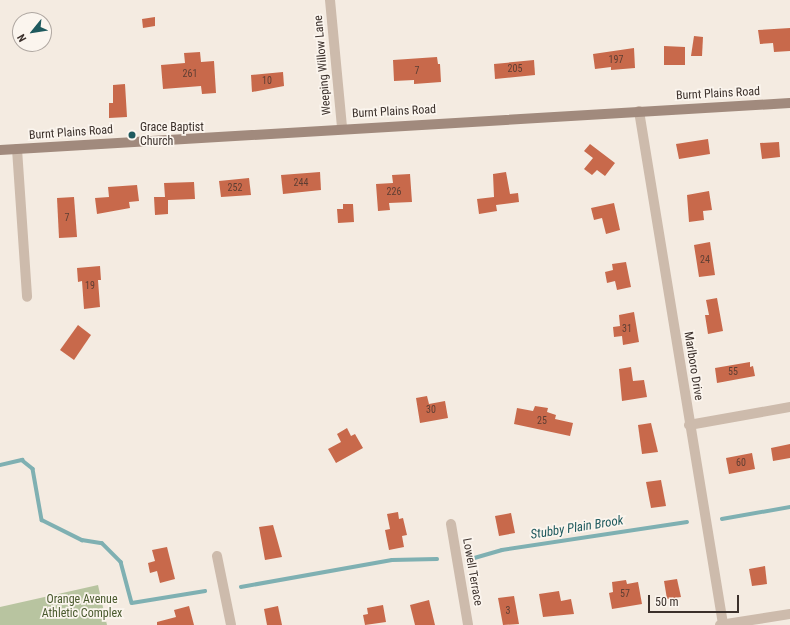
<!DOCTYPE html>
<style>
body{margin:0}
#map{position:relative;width:790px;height:625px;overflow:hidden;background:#f4ebe1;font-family:"Roboto Condensed",sans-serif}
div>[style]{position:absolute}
.green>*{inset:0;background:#b8c4a0}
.stream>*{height:3.5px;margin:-1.75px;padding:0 1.75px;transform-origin:1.75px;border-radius:1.75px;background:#7fb0b2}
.building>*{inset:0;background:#c8694b}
.minor>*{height:10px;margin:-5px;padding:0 5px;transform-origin:5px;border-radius:5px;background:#cdbbac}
.secondary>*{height:10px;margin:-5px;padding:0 5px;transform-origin:5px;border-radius:5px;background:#a18a7d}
.dots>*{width:11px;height:11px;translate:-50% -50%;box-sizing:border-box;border:2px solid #fbf5ee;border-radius:50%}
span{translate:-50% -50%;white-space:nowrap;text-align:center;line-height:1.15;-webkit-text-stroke:3.5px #fbf5ee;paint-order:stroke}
.number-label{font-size:10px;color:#5e3e33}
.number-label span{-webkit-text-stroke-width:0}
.street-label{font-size:12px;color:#3b302b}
.poi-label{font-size:12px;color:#3b302b}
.left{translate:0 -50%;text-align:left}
.park-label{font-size:12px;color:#4a5a2e}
.water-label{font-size:13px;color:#1f5a5e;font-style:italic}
.north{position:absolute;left:12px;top:12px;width:40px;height:40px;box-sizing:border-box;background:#fbf5ee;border:1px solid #aea6a0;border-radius:50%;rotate:240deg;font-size:11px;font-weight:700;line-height:16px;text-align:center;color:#3b302b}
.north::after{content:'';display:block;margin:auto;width:14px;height:18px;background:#1f5a5e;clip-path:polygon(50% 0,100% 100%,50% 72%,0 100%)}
.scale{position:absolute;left:648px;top:595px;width:91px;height:18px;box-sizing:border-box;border:2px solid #3b302b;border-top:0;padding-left:5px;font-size:12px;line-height:14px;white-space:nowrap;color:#3b302b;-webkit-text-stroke:3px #fbf5ee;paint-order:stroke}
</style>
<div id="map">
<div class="green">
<div style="clip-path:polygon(98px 585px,107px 625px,0 625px,0 607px)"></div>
</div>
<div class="stream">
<div style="left:0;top:465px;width:23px;rotate:-13deg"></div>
<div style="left:22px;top:460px;width:14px;rotate:39deg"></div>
<div style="left:33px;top:469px;width:52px;rotate:80deg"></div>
<div style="left:42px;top:520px;width:45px;rotate:26.6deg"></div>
<div style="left:82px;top:540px;width:20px;rotate:9deg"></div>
<div style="left:102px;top:543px;width:27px;rotate:45deg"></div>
<div style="left:121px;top:562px;width:42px;rotate:75deg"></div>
<div style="left:132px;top:603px;width:74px;rotate:-9.3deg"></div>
<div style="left:722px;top:519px;width:69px;rotate:-10deg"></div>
<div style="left:471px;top:559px;width:32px;rotate:-16deg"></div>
<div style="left:502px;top:550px;width:187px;rotate:-8.6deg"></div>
<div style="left:241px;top:587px;width:153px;rotate:-10.1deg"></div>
<div style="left:392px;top:560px;width:45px;rotate:-1.3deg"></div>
</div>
<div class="building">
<div style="clip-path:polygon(155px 17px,155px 26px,143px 28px,142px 19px)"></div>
<div style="clip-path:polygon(790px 28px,790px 51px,774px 52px,773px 43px,760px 44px,758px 30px)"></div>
<div style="clip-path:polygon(694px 36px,703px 37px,702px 56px,691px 56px)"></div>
<div style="clip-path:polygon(664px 46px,685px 47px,685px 65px,664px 65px)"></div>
<div style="clip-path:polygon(634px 48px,635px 68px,611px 70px,611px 67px,595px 69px,593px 54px)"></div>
<div style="clip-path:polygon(200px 52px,201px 62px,214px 61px,216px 93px,202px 94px,201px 86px,163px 89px,161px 65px,185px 63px,184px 53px)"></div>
<div style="clip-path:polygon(437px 57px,438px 64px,440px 64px,441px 82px,414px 84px,414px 80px,394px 81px,393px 60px)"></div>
<div style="clip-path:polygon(534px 60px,535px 75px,495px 79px,494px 64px)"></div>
<div style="clip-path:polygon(283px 72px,284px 86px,252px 92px,251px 75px)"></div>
<div style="clip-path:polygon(125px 84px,127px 117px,109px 118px,109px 103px,113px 103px,113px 85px)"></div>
<div style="clip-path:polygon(708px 139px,710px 154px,679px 159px,676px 144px)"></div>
<div style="clip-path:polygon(779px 142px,780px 157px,762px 159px,760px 143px)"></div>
<div style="clip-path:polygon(590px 144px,615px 163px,605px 176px,597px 170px,592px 175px,584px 169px,593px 158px,584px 151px)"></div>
<div style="clip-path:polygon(320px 172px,321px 190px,283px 194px,281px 175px)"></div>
<div style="clip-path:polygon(506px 172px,510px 194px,518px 193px,519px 202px,496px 205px,497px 211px,479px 214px,477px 199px,494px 197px,493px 174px)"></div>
<div style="clip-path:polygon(410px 174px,412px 202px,389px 203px,390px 210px,378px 211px,376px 184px,393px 183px,392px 175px)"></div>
<div style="clip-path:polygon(249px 178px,251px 195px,221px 197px,219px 181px)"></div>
<div style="clip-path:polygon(194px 182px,195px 199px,168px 200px,168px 214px,155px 215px,154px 197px,165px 197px,164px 183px)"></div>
<div style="clip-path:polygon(137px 185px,139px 201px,129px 202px,130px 208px,97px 214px,95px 198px,109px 197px,108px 187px)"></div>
<div style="clip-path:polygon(709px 191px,712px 210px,703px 211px,704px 220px,689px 222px,687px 195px)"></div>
<div style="clip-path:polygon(74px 197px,77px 237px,59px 238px,57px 198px)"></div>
<div style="clip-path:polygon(614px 203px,620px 230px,606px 234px,602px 218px,594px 220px,591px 208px)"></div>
<div style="clip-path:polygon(343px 204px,353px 204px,354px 222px,338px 223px,337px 209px,343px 209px)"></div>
<div style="clip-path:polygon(710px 242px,715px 275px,699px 277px,694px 245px)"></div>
<div style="clip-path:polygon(626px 262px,631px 287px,617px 290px,615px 281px,607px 283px,605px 272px,613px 270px,612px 264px)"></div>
<div style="clip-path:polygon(100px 266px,101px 280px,98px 280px,100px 307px,84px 309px,82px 281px,78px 282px,77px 268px)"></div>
<div style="clip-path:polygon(717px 298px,723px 331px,708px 334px,705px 315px,709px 315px,706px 300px)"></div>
<div style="clip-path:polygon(634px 312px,639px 342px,623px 345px,622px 336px,614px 337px,613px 327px,620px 326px,619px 315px)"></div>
<div style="clip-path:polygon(78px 325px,91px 335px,74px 360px,60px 350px)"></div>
<div style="clip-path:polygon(750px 362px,750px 367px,753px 366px,755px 376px,717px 383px,715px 368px)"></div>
<div style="clip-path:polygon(631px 367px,633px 381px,644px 380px,647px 397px,622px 401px,619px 369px)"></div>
<div style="clip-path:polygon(427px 396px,429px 404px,445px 401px,448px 418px,420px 423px,416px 398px)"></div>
<div style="clip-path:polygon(535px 406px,548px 408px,547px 412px,556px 415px,555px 419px,573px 423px,570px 436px,514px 424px,517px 408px,533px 411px)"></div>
<div style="clip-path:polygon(651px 423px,658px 452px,642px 454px,638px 425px)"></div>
<div style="clip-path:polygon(347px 428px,351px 436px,355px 434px,363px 448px,336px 463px,328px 449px,341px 442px,337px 434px)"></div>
<div style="clip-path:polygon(790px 444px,790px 458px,773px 461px,771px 448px)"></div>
<div style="clip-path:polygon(752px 453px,755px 469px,729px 474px,726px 458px)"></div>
<div style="clip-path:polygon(661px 480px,666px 506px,651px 508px,646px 482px)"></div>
<div style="clip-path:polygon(398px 512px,399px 519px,403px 518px,407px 535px,402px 536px,404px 547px,389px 550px,385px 530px,390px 529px,387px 514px)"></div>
<div style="clip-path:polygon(511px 513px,515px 533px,499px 536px,495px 516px)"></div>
<div style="clip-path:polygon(273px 525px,282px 557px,265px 560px,259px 527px)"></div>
<div style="clip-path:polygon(167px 547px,175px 579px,160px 583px,157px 571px,150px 573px,148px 563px,155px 561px,152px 550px)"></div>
<div style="clip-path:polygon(765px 566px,767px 584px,752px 586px,749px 569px)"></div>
<div style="clip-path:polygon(677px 579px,681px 597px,667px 599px,664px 581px)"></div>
<div style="clip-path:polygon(626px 580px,627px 584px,638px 582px,642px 604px,612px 609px,609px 593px,613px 592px,612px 582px)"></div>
<div style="clip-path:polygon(559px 591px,561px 601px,571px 599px,574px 614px,543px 617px,539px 594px)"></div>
<div style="clip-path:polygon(514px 596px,519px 624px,503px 625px,498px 598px)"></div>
<div style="clip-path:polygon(429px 600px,435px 625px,415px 625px,410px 605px)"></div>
<div style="clip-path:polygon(383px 605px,386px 622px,365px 625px,363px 615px,368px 614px,367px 608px)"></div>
<div style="clip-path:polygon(189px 606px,194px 625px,157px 625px,157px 622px,176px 617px,174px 610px)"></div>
<div style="clip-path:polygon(278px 606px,282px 625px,267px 625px,264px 609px)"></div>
</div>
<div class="minor">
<div style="left:330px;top:0;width:129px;rotate:84.6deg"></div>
<div style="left:639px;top:111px;width:520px;rotate:80.7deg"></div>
<div style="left:17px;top:149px;width:148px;rotate:86.1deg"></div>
<div style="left:689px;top:425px;width:103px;rotate:-10.1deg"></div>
<div style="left:451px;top:524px;width:102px;rotate:80.4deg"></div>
<div style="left:217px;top:556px;width:70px;rotate:78.5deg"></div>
<div style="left:720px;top:625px;width:71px;rotate:-8.9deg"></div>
</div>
<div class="secondary">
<div style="left:0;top:150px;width:791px;rotate:-3.4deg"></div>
</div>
<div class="dots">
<div style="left:132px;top:135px;background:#1f5a5e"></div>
</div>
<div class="number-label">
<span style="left:616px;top:60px">197</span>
<span style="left:515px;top:69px">205</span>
<span style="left:417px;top:71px">7</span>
<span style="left:190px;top:74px">261</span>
<span style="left:267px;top:81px">10</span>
<span style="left:301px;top:183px">244</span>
<span style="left:235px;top:188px">252</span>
<span style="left:394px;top:192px">226</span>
<span style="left:67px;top:218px">7</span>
<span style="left:705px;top:260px">24</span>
<span style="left:90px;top:286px">19</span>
<span style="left:627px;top:329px">31</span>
<span style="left:733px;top:372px">55</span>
<span style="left:431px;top:410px">30</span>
<span style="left:542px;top:421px">25</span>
<span style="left:741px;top:463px">60</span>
<span style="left:625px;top:594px">57</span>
<span style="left:508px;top:611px">3</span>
</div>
<div class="street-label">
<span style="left:323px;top:65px;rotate:-95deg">Weeping Willow Lane</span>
<span style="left:718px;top:94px;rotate:-3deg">Burnt Plains Road</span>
<span style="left:394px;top:112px;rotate:-3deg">Burnt Plains Road</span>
<span style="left:71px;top:133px;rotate:-4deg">Burnt Plains Road</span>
<span style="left:693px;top:366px;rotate:81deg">Marlboro Drive</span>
<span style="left:472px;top:572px;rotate:80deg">Lowell Terrace</span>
</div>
<div class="poi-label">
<span class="left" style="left:140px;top:135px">Grace Baptist<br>Church</span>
</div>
<div class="park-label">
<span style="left:82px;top:607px">Orange Avenue<br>Athletic Complex</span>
</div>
<div class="water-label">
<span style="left:577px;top:528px;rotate:-9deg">Stubby Plain Brook</span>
</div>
<div class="north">N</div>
<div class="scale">50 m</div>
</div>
